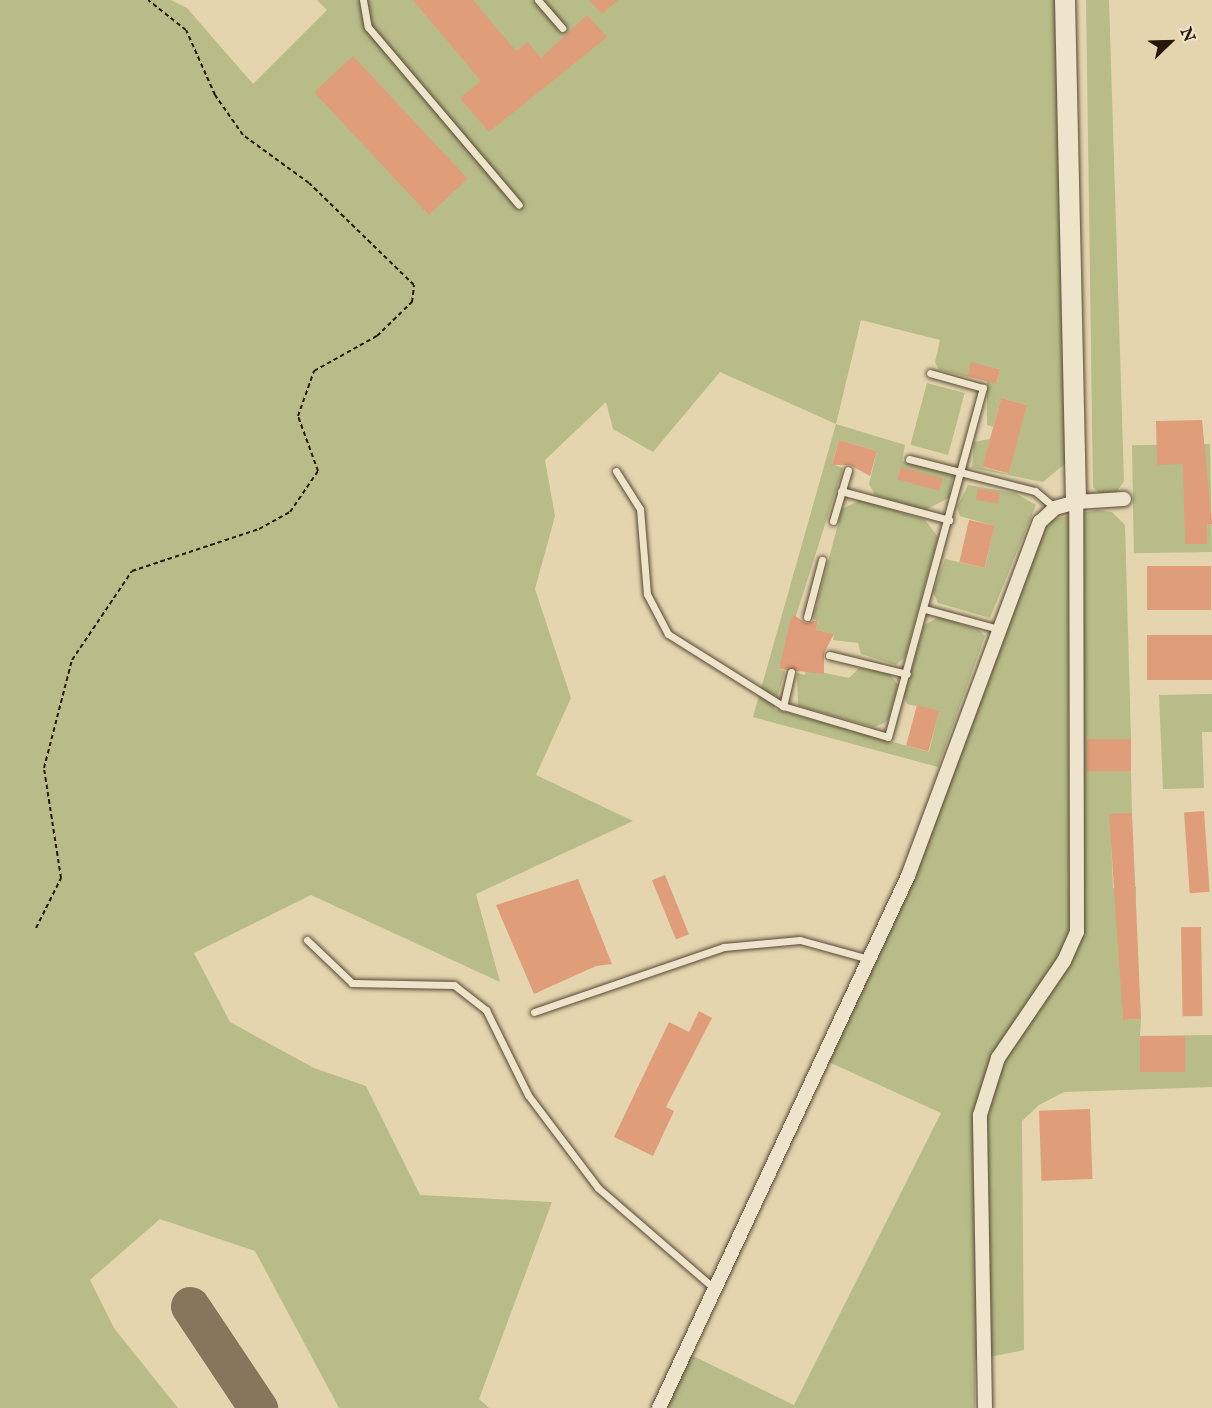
<!DOCTYPE html>
<style>
body{margin:0}
#map{position:relative;width:1212px;height:1408px;overflow:hidden;background:#e4d5af;font-family:"IM FELL English",serif}
div>[style]{position:absolute}
.green>*{inset:0;background:#b7bc88;transform-origin:0 0}
.taxiway>*{height:39px;margin:-19.5px;padding:0 19.5px;transform-origin:19.5px;border-radius:19.5px;background:#85765c}
.building>*{inset:0;background:#e09d79;transform-origin:0 0}
.path>*{height:2px;margin-top:-1px;transform-origin:0;background:repeating-linear-gradient(90deg,#261809 0 4.5px,transparent 0 7.5px)}
.roads{filter:drop-shadow(0 0 2px #564732) drop-shadow(0 0 2px #564732)}
.lane>*{height:7px;margin:-3.5px;padding:0 3.5px;transform-origin:3.5px;border-radius:3.5px;background:#ede4cb}
.street>*{height:14px;margin:-7px;padding:0 7px;transform-origin:7px;border-radius:7px;background:#ede4cb}
.secondary>*{height:20px;margin:-10px;padding:0 10px;transform-origin:10px;border-radius:10px;background:#ede4cb}
span{translate:-50% -50%;white-space:nowrap;text-align:center;line-height:1.15;-webkit-text-stroke:4.5px #ede4cb;paint-order:stroke}
.north{position:absolute;left:1140px;top:12px;width:60px;height:60px;-webkit-text-stroke:4px #ede4cb;paint-order:stroke;rotate:67deg;font-size:16px;font-weight:700;line-height:24px;text-align:center;color:#261809}
.north::after{content:'';display:block;margin:auto;width:21px;height:27px;background:#261809;clip-path:polygon(50% 0,100% 100%,50% 72%,0 100%)}
</style>
<div id="map">
<div class="green">
<i style="clip-path:polygon(0 0,171px 0,187px 8px,253px 84px,327px 10px,317px 0,1057px 0,1066px 463px,1043px 482px,972px 468px,974px 442px,990px 439px,983px 467px,1008px 474px,1027px 405px,1001px 398px,993px 427px,987px 425px,987px 381px,997px 383px,1000px 369px,972px 363px,968px 377px,939px 370px,935px 362px,940px 340px,861px 320px,836px 424px,905px 445px,902px 461px,953px 474px,949px 498px,925px 510px,875px 495px,869px 484px,877px 451px,839px 440px,832px 464px,843px 468px,779px 669px,785px 671px,774px 709px,929px 752px,939px 711px,907px 704px,904px 697px,924px 625px,939px 617px,979px 630px,985px 636px,938px 767px,753px 717px,836px 424px,720px 372px,653px 452px,613px 429px,606px 402px,545px 460px,555px 516px,535px 589px,571px 698px,536px 775px,633px 821px,476px 894px,500px 982px,311px 895px,194px 953px,230px 1022px,314px 1068px,366px 1086px,420px 1195px,552px 1202px,479px 1399px,489px 1408px,339px 1408px,255px 1251px,160px 1219px,90px 1280px,114px 1328px,178px 1408px,0 1408px)"></i>
<i style="clip-path:polygon(1086px 0,1109px 0,1124px 481px,1116px 493px,1100px 494px,1093px 487px)"></i>
<i style="left:927px;top:383px;width:39px;height:64px;rotate:15deg"></i>
<i style="left:1210px;top:444px;width:108px;height:78px;rotate:89deg"></i>
<i style="clip-path:polygon(968px 485px,1015px 493px,1036px 505px,990px 618px,938px 603px,933px 592px,945px 559px,985px 568px,994px 526px,960px 516px,957px 507px)"></i>
<i style="clip-path:polygon(861px 500px,925px 520px,938px 537px,905px 657px,896px 665px,861px 654px,858px 643px,833px 640px,834px 634px,816px 630px,818px 621px,813px 619px,842px 509px)"></i>
<i style="clip-path:polygon(1097px 510px,1112px 512px,1125px 525px,1131px 739px,1087px 740px,1088px 771px,1131px 770px,1132px 813px,1110px 815px,1113px 888px,1136px 887px,1136px 901px,1118px 902px,1123px 1020px,1141px 1019px,1140px 1036px,1212px 1035px,1212px 1087px,1064px 1092px,1039px 1105px,1022px 1121px,1024px 1350px,975px 1360px,975px 1408px,659px 1408px,685px 1352px,794px 1405px,941px 1113px,822px 1059px,908px 876px,1040px 522px)"></i>
<i style="clip-path:polygon(859px 668px,890px 674px,898px 685px,888px 720px,882px 724px,874px 727px,798px 706px,797px 673px,805px 675px,806px 669px,849px 678px)"></i>
<i style="clip-path:polygon(1212px 694px,1212px 732px,1202px 732px,1204px 788px,1163px 789px,1159px 695px)"></i>
</div>
<div class="taxiway">
<i style="left:190px;top:1306px;width:123px;rotate:56.3deg"></i>
</div>
<div class="building">
<i style="clip-path:polygon(413px 0,473px 0,516px 51px,528px 42px,541px 58px,587px 15px,607px 37px,489px 132px,460px 98px,481px 81px)"></i>
<i style="clip-path:polygon(589px 0,618px 0,602px 14px)"></i>
<i style="left:353px;top:56px;width:168px;height:53px;rotate:47deg"></i>
<i style="left:971px;top:362px;width:30px;height:15px;rotate:14deg"></i>
<i style="left:1001px;top:398px;width:27px;height:71px;rotate:15deg"></i>
<i style="clip-path:polygon(1202px 420px,1212px 524px,1207px 524px,1207px 544px,1185px 544px,1183px 464px,1157px 465px,1156px 421px)"></i>
<i style="clip-path:polygon(839px 440px,877px 451px,870px 476px,850px 465px,832px 465px)"></i>
<i style="left:901px;top:467px;width:43px;height:13px;rotate:15deg"></i>
<i style="left:978px;top:489px;width:22px;height:11px;rotate:10deg"></i>
<i style="left:969px;top:520px;width:26px;height:43px;rotate:13deg"></i>
<i style="left:1147px;top:566px;width:64px;height:44px"></i>
<i style="clip-path:polygon(792px 614px,806px 623px,818px 620px,816px 630px,834px 634px,824px 653px,824px 674px,779px 669px)"></i>
<i style="left:1212px;top:635px;width:45px;height:65px;rotate:90deg"></i>
<i style="left:917px;top:705px;width:23px;height:42px;rotate:15deg"></i>
<i style="left:1087px;top:739px;width:44px;height:32px"></i>
<i style="left:1204px;top:811px;width:81px;height:20px;rotate:86deg"></i>
<i style="clip-path:polygon(1132px 813px,1141px 1019px,1123px 1020px,1109px 814px)"></i>
<i style="left:665px;top:875px;width:64px;height:14px;rotate:68deg"></i>
<i style="clip-path:polygon(578px 879px,612px 964px,596px 966px,534px 994px,496px 905px)"></i>
<i style="left:1201px;top:927px;width:89px;height:20px;rotate:89deg"></i>
<i style="clip-path:polygon(699px 1011px,712px 1018px,666px 1107px,674px 1111px,653px 1156px,614px 1137px,669px 1022px,689px 1032px)"></i>
<i style="left:1140px;top:1036px;width:45px;height:36px"></i>
<i style="left:1090px;top:1109px;width:70px;height:51px;rotate:88deg"></i>
</div>
<div class="path">
<i style="left:36px;top:928px;width:56px;rotate:-63.4deg"></i>
<i style="left:61px;top:878px;width:111px;rotate:-98.8deg"></i>
<i style="left:44px;top:768px;width:112px;rotate:-75.5deg"></i>
<i style="left:72px;top:660px;width:107px;rotate:-56deg"></i>
<i style="left:132px;top:571px;width:134px;rotate:-18.3deg"></i>
<i style="left:259px;top:529px;width:35px;rotate:-29deg"></i>
<i style="left:290px;top:512px;width:50px;rotate:-55.7deg"></i>
<i style="left:318px;top:471px;width:59px;rotate:-110deg"></i>
<i style="left:298px;top:416px;width:48px;rotate:-70.4deg"></i>
<i style="left:314px;top:371px;width:72px;rotate:-29.1deg"></i>
<i style="left:377px;top:336px;width:49px;rotate:-44.2deg"></i>
<i style="left:412px;top:302px;width:17px;rotate:-83deg"></i>
<i style="left:414px;top:285px;width:146px;rotate:-135.8deg"></i>
<i style="left:309px;top:183px;width:82px;rotate:-144deg"></i>
<i style="left:243px;top:135px;width:49px;rotate:-125deg"></i>
<i style="left:215px;top:95px;width:71px;rotate:-114deg"></i>
<i style="left:186px;top:30px;width:48px;rotate:-141.7deg"></i>
</div>
<div class="roads">
<div class="lane">
<i style="left:363px;top:0;width:27px;rotate:80deg"></i>
<i style="left:368px;top:27px;width:233px;rotate:49.7deg"></i>
<i style="left:538px;top:0;width:37px;rotate:49deg"></i>
<i style="left:909px;top:459px;width:130px;rotate:14.3deg"></i>
<i style="left:1035px;top:491px;width:26px;rotate:40deg"></i>
<i style="left:616px;top:471px;width:45px;rotate:57.7deg"></i>
<i style="left:640px;top:509px;width:85px;rotate:85.3deg"></i>
<i style="left:647px;top:594px;width:45px;rotate:62.3deg"></i>
<i style="left:668px;top:634px;width:136px;rotate:32.1deg"></i>
<i style="left:841px;top:491px;width:112px;rotate:15deg"></i>
<i style="left:833px;top:521px;width:53px;rotate:-73.6deg"></i>
<i style="left:925px;top:609px;width:76px;rotate:15.3deg"></i>
<i style="left:807px;top:617px;width:59px;rotate:-75.3deg"></i>
<i style="left:829px;top:655px;width:80px;rotate:13.7deg"></i>
<i style="left:791px;top:672px;width:35px;rotate:103deg"></i>
<i style="left:783px;top:706px;width:109px;rotate:16.4deg"></i>
<i style="left:888px;top:737px;width:362px;rotate:-74.8deg"></i>
<i style="left:983px;top:388px;width:55px;rotate:-164.2deg"></i>
<i style="left:307px;top:940px;width:62px;rotate:43.7deg"></i>
<i style="left:352px;top:983px;width:102px;rotate:1.1deg"></i>
<i style="left:454px;top:985px;width:41px;rotate:38deg"></i>
<i style="left:486px;top:1010px;width:95px;rotate:63.7deg"></i>
<i style="left:528px;top:1095px;width:116px;rotate:53deg"></i>
<i style="left:598px;top:1188px;width:155px;rotate:40.8deg"></i>
<i style="left:534px;top:1012px;width:201px;rotate:-18.9deg"></i>
<i style="left:724px;top:947px;width:76px;rotate:-5.3deg"></i>
<i style="left:800px;top:940px;width:72px;rotate:15.4deg"></i>
</div>
<div class="street">
<i style="left:659px;top:1408px;width:587px;rotate:-64.92deg"></i>
<i style="left:908px;top:876px;width:378px;rotate:-69.6deg"></i>
<i style="left:1040px;top:522px;width:21px;rotate:-43deg"></i>
<i style="left:1055px;top:508px;width:22px;rotate:-16deg"></i>
<i style="left:1076px;top:502px;width:48px;rotate:-3.6deg"></i>
<i style="left:985px;top:1408px;width:293px;rotate:-91deg"></i>
<i style="left:980px;top:1115px;width:60px;rotate:-72.5deg"></i>
<i style="left:998px;top:1058px;width:117px;rotate:-55.8deg"></i>
<i style="left:1064px;top:961px;width:32px;rotate:-66deg"></i>
<i style="left:1077px;top:932px;width:430px;rotate:-90.1deg"></i>
</div>
<div class="secondary">
<i style="left:1065px;top:0;width:502px;rotate:88.74deg"></i>
</div>
</div>
<div class="north">N</div>
</div>
